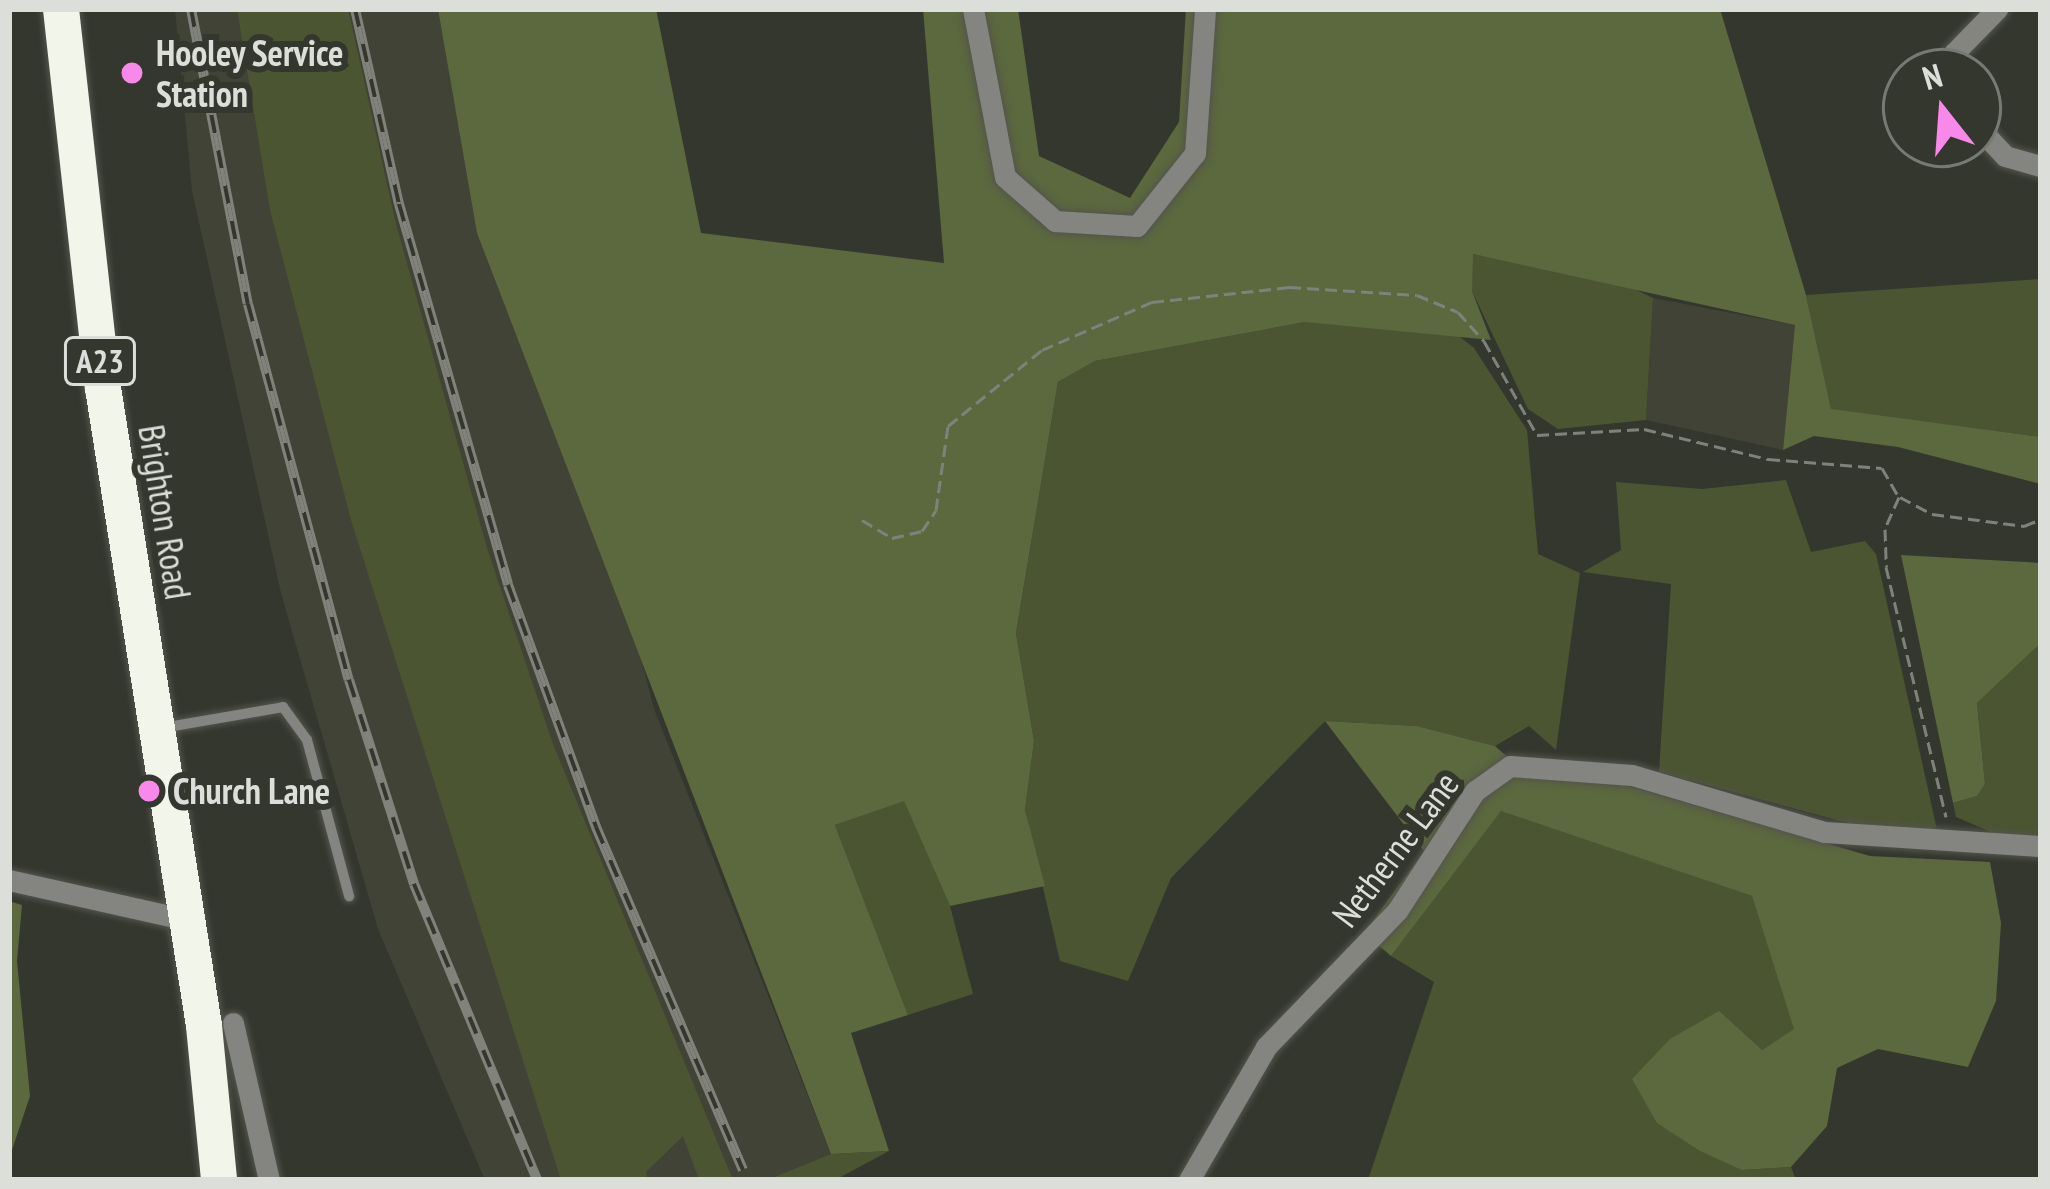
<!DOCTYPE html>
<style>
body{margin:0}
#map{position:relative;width:2050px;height:1189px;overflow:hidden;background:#34372e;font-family:"PT Sans Narrow",sans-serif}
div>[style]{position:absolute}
.built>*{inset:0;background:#404336}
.green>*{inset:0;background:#4b5532}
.forest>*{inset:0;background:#5c683e}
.path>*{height:3px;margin-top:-1.5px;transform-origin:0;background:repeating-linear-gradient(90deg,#7f827a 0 12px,transparent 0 18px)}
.roads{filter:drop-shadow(0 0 3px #52554d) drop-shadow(0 0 3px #52554d)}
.lane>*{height:10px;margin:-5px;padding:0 5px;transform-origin:5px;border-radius:5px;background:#848581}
.street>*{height:21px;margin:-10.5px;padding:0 10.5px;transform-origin:10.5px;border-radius:10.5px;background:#848581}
.highway>*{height:36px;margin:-18px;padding:0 18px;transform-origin:18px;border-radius:18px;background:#f2f5ea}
.rail>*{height:10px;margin-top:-5px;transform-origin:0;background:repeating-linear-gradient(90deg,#34372e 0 18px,#80827b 0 36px);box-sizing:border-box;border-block:3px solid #80827b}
.dots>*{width:33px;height:33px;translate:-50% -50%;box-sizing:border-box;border:6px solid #34372e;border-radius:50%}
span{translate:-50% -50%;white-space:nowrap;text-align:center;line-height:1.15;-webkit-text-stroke:12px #34372e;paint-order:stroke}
.shield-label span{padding:3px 9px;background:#34372e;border:3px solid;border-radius:9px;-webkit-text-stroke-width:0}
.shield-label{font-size:33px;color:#dcded9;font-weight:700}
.poi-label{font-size:36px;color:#dcded9;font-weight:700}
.left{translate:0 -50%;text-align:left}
.street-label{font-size:36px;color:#dcded9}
.frame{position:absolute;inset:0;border:12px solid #dcded9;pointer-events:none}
.north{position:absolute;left:1882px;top:48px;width:120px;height:120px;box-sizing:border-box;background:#34372e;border:3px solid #777a72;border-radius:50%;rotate:343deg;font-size:33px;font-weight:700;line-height:48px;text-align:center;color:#dcded9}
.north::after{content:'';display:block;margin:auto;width:42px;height:54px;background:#f888ea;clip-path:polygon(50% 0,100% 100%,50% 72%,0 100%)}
</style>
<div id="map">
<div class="built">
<i style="clip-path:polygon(175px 9px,476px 9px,654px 709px,831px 1154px,793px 1180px,485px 1180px,378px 929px,281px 593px,192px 191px)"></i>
<i style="clip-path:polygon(1653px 298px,1795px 325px,1783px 450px,1646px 420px)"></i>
</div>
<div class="green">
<i style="clip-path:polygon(237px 9px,348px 9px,396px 224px,487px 548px,553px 744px,733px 1180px,699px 1180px,683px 1136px,646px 1172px,648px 1180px,561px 1180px,351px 520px,270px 210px)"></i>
<i style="clip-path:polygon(1472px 254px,1613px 279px,1653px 298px,1646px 420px,1558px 429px,1528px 409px,1472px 291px)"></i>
<i style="clip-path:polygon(2041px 279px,2041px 437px,1831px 410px,1806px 295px)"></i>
<i style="clip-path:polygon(1305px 322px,1445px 325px,1474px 348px,1527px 430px,1538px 554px,1580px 573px,1556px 750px,1529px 726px,1495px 746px,1417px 726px,1325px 721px,1171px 878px,1128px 981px,1060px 961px,1025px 810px,1034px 741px,1016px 633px,1058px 382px,1095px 361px)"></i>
<i style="clip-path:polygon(1786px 480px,1811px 552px,1865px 541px,1876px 554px,1937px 830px,1878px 831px,1659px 772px,1671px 584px,1583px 572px,1621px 550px,1616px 482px,1702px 489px)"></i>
<i style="clip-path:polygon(2041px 643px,2041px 835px,1998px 835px,1956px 817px,1953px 803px,1977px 796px,1985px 784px,1977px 703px)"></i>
<i style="clip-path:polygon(904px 800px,950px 906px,973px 994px,908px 1015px,835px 825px)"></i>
<i style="clip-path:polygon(1501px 810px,1752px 896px,1795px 1029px,1762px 1050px,1742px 1170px,1791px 1167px,1796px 1180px,1368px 1180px,1434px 982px,1391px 956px)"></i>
<i style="clip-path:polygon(889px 1151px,835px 1180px,767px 1180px,831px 1154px)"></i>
</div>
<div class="forest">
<i style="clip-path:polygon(438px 9px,656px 9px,701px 233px,944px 263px,923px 9px,1018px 9px,1039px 156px,1130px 198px,1179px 122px,1186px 9px,1720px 9px,1806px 295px,1831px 409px,2041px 437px,2041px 484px,1898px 447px,1814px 436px,1783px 450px,1795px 325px,1473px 254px,1472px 291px,1491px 340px,1305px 322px,1095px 361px,1058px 382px,1016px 633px,1034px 741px,1025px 810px,1045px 886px,950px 906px,904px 801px,835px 825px,908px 1015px,851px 1033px,889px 1151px,831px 1154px,477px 233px)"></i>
<i style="clip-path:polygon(1901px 555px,2041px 563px,2041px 643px,1977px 703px,1985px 784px,1977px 796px,1953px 803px)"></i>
<i style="clip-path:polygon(1325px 721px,1417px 726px,1495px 746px,1520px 768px,1570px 769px,1870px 856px,1990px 862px,2001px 923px,1996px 1001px,1968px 1067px,1878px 1049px,1837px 1068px,1827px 1126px,1791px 1167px,1742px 1170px,1700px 1151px,1657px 1123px,1632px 1079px,1670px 1039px,1719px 1011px,1762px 1050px,1794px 1029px,1752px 896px,1501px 811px,1391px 956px,1364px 933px,1424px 851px)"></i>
<i style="clip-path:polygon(9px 901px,22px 905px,17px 961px,30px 1096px,9px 1159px)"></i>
</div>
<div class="path">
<i style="left:1900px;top:497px;width:36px;rotate:28deg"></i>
<i style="left:1932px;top:514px;width:93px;rotate:7.4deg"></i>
<i style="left:2024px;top:526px;width:18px;rotate:-22deg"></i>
<i style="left:862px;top:520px;width:35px;rotate:31deg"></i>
<i style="left:892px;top:538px;width:31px;rotate:-13deg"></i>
<i style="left:922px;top:531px;width:25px;rotate:-56deg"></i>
<i style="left:936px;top:510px;width:85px;rotate:-81.9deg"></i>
<i style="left:948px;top:426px;width:121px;rotate:-39deg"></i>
<i style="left:1042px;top:350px;width:120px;rotate:-23.6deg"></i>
<i style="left:1152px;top:302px;width:138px;rotate:-6.2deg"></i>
<i style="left:1289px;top:287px;width:128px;rotate:3.6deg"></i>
<i style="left:1417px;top:295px;width:44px;rotate:22.5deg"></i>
<i style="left:1458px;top:312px;width:39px;rotate:48deg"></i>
<i style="left:1484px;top:341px;width:108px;rotate:60.6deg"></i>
<i style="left:1537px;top:435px;width:107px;rotate:-3.2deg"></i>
<i style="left:1644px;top:429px;width:128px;rotate:13.6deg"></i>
<i style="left:1768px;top:459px;width:114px;rotate:4.5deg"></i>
<i style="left:1882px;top:468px;width:34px;rotate:60deg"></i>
<i style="left:1899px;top:497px;width:35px;rotate:114deg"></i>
<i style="left:1885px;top:529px;width:38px;rotate:88deg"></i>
<i style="left:1886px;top:567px;width:257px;rotate:76.5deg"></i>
</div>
<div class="roads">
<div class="lane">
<i style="left:162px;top:728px;width:123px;rotate:-9.8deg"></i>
<i style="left:283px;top:707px;width:41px;rotate:54deg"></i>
<i style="left:307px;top:740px;width:162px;rotate:74.9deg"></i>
</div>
<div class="street">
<i style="left:973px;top:9px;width:171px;rotate:79.2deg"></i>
<i style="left:1005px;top:177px;width:67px;rotate:41.3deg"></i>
<i style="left:1055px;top:221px;width:82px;rotate:3.5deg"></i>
<i style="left:1137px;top:226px;width:93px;rotate:-51.5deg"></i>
<i style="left:1195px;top:153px;width:144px;rotate:-86deg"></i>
<i style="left:1946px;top:72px;width:21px;rotate:-67deg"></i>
<i style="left:1954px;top:53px;width:62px;rotate:-45.7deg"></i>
<i style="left:1978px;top:127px;width:40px;rotate:47deg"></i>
<i style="left:2005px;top:156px;width:37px;rotate:16deg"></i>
<i style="left:9px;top:880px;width:183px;rotate:12.6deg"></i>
<i style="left:233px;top:1023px;width:161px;rotate:77.1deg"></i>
<i style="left:1189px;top:1180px;width:154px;rotate:-59.9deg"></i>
<i style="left:1266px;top:1047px;width:189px;rotate:-46.1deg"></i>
<i style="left:1397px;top:911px;width:143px;rotate:-57deg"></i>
<i style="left:1475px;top:791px;width:43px;rotate:-35.5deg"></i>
<i style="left:1510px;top:766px;width:122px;rotate:4.2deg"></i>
<i style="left:1632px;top:775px;width:200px;rotate:16.5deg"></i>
<i style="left:1824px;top:832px;width:217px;rotate:3.7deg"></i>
</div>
<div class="highway">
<i style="left:61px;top:9px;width:381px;rotate:83.7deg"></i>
<i style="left:103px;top:388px;width:646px;rotate:81deg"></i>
<i style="left:204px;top:1026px;width:155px;rotate:84.4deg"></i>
</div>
</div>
<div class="rail">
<i style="left:191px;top:9px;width:300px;rotate:79.1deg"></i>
<i style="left:248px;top:304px;width:389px;rotate:75deg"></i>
<i style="left:349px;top:680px;width:214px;rotate:72.3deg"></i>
<i style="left:414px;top:884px;width:321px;rotate:67.4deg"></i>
<i style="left:355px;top:9px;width:200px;rotate:77.3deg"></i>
<i style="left:399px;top:204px;width:396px;rotate:74deg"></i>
<i style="left:508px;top:585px;width:258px;rotate:70deg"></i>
<i style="left:596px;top:827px;width:373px;rotate:66.8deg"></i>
</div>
<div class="dots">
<i style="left:132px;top:73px;background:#f888ea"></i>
<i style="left:149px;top:791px;background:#f888ea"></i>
</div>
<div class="shield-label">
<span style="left:100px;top:361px">A23</span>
</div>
<div class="poi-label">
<span class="left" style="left:156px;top:73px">Hooley Service<br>Station</span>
<span class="left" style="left:173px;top:791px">Church Lane</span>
</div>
<div class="street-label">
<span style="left:165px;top:512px;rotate:81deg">Brighton Road</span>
<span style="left:1395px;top:849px;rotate:-53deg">Netherne Lane</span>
</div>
<div class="frame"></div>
<div class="north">N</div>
</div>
